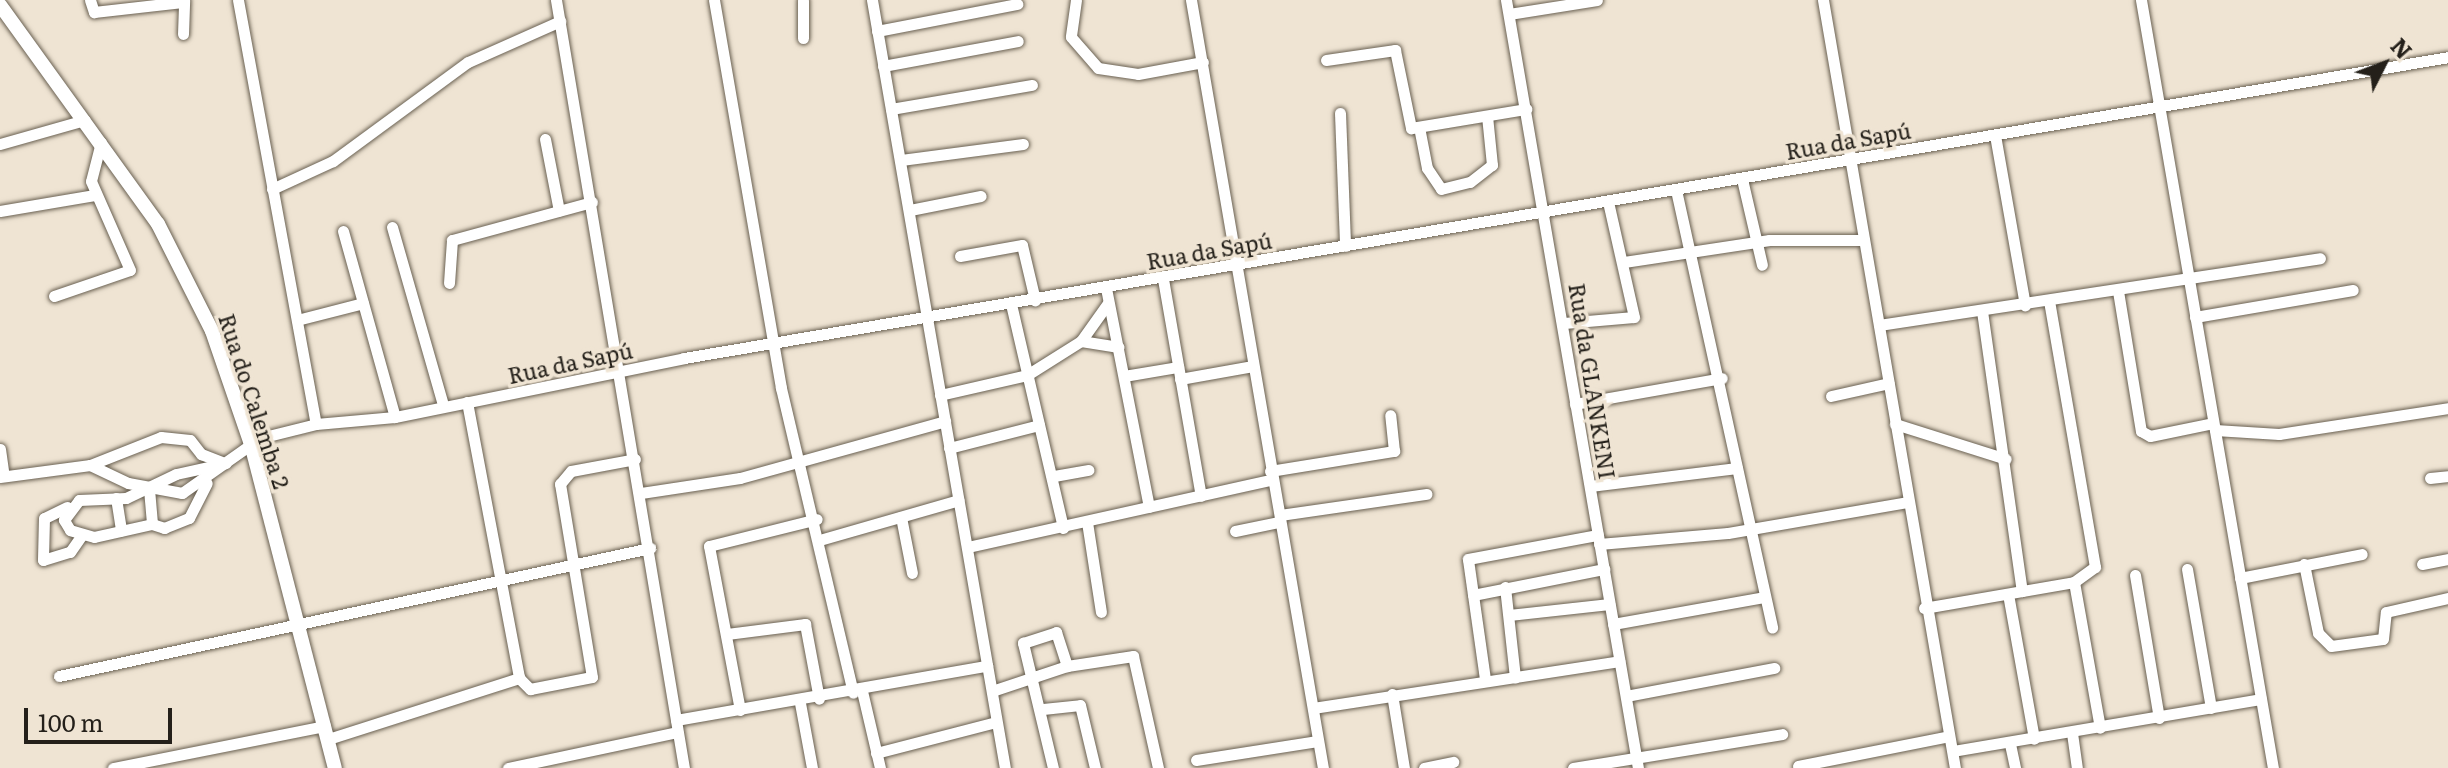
<!DOCTYPE html>
<meta charset="utf-8">
<style>
body{margin:0}
#map{position:relative;width:2448px;height:768px;overflow:hidden;background:#efe4d3;font-family:Literata,serif}
div>[style]{position:absolute}
.roads{filter:drop-shadow(0 0 2px #696051) drop-shadow(0 0 2px #696051)}
.minor>*{height:11px;margin:-5.5px;padding:0 5.5px;transform-origin:5.5px;border-radius:5.5px;background:#fff}
.major>*{height:14px;margin:-7px;padding:0 7px;transform-origin:7px;border-radius:7px;background:#fff}
span{translate:-50% -50%;white-space:nowrap;text-align:center;line-height:1.15;-webkit-text-stroke:7px #efe4d3;paint-order:stroke}
.street-label{font-size:22px;color:#24201a}
.north{position:absolute;left:2344px;top:24px;width:80px;height:80px;-webkit-text-stroke:6px #efe4d3;paint-order:stroke;rotate:48deg;font-size:22px;font-weight:700;line-height:32px;text-align:center;color:#24201a}
.north::after{content:'';display:block;margin:auto;width:28px;height:36px;background:#24201a;clip-path:polygon(50% 0,100% 100%,50% 72%,0 100%)}
.scale{position:absolute;left:24px;top:708px;width:148px;height:36px;box-sizing:border-box;border:4px solid #24201a;border-top:0;padding-left:10px;font-size:24px;line-height:28px;white-space:nowrap;color:#24201a;-webkit-text-stroke:6px #efe4d3;paint-order:stroke}
</style>
<div id="map">
<div class="roads">
<div class="minor">
<i style="left:90px;top:0;width:13px;rotate:72deg"></i>
<i style="left:94px;top:12px;width:89px;rotate:-6.5deg"></i>
<i style="left:238px;top:0;width:431px;rotate:79.6deg"></i>
<i style="left:556px;top:0;width:779px;rotate:80.54deg"></i>
<i style="left:714px;top:0;width:394px;rotate:80.2deg"></i>
<i style="left:781px;top:388px;width:313px;rotate:76.7deg"></i>
<i style="left:872px;top:0;width:779px;rotate:80.18deg"></i>
<i style="left:1076px;top:0;width:37px;rotate:98deg"></i>
<i style="left:1071px;top:37px;width:41px;rotate:48.9deg"></i>
<i style="left:1098px;top:68px;width:40px;rotate:8.5deg"></i>
<i style="left:1138px;top:74px;width:66px;rotate:-10.5deg"></i>
<i style="left:1191px;top:0;width:779px;rotate:80.25deg"></i>
<i style="left:1506px;top:0;width:779px;rotate:80.25deg"></i>
<i style="left:1823px;top:0;width:779px;rotate:80.25deg"></i>
<i style="left:2141px;top:0;width:779px;rotate:80.25deg"></i>
<i style="left:1509px;top:14px;width:89px;rotate:-9deg"></i>
<i style="left:877px;top:31px;width:143px;rotate:-10.9deg"></i>
<i style="left:183px;top:34px;width:34px;rotate:-88deg"></i>
<i style="left:803px;top:38px;width:38px;rotate:-90deg"></i>
<i style="left:1326px;top:60px;width:70px;rotate:-8.2deg"></i>
<i style="left:1395px;top:50px;width:80px;rotate:78.4deg"></i>
<i style="left:1411px;top:128px;width:117px;rotate:-9.4deg"></i>
<i style="left:883px;top:66px;width:137px;rotate:-10.5deg"></i>
<i style="left:891px;top:109px;width:143px;rotate:-9.7deg"></i>
<i style="left:1340px;top:113px;width:133px;rotate:87.8deg"></i>
<i style="left:1419px;top:127px;width:42px;rotate:79deg"></i>
<i style="left:1427px;top:168px;width:25px;rotate:56deg"></i>
<i style="left:1441px;top:189px;width:30px;rotate:-14deg"></i>
<i style="left:1470px;top:182px;width:28px;rotate:-38deg"></i>
<i style="left:1492px;top:165px;width:49px;rotate:-95.8deg"></i>
<i style="left:1995px;top:135px;width:173px;rotate:80deg"></i>
<i style="left:545px;top:139px;width:73px;rotate:79deg"></i>
<i style="left:0;top:144px;width:88px;rotate:-15.8deg"></i>
<i style="left:901px;top:160px;width:123px;rotate:-7.5deg"></i>
<i style="left:1742px;top:179px;width:88px;rotate:76.9deg"></i>
<i style="left:272px;top:189px;width:67px;rotate:-24.7deg"></i>
<i style="left:333px;top:161px;width:167px;rotate:-36.3deg"></i>
<i style="left:468px;top:62px;width:101px;rotate:-24deg"></i>
<i style="left:1676px;top:190px;width:448px;rotate:77.6deg"></i>
<i style="left:910px;top:210px;width:72px;rotate:-11.2deg"></i>
<i style="left:0;top:211px;width:96px;rotate:-9.6deg"></i>
<i style="left:392px;top:227px;width:185px;rotate:74deg"></i>
<i style="left:343px;top:231px;width:193px;rotate:74.4deg"></i>
<i style="left:960px;top:256px;width:63px;rotate:-10.1deg"></i>
<i style="left:1022px;top:245px;width:57px;rotate:76.7deg"></i>
<i style="left:1624px;top:262px;width:147px;rotate:-8.6deg"></i>
<i style="left:1769px;top:240px;width:95px"></i>
<i style="left:1163px;top:279px;width:220px;rotate:80.1deg"></i>
<i style="left:449px;top:283px;width:43px;rotate:-86deg"></i>
<i style="left:452px;top:240px;width:145px;rotate:-15.2deg"></i>
<i style="left:1106px;top:288px;width:223px;rotate:78.9deg"></i>
<i style="left:2118px;top:291px;width:142px;rotate:80.7deg"></i>
<i style="left:2141px;top:431px;width:10px;rotate:29deg"></i>
<i style="left:2150px;top:436px;width:64px;rotate:-11.7deg"></i>
<i style="left:54px;top:296px;width:80px;rotate:-18.9deg"></i>
<i style="left:130px;top:270px;width:97px;rotate:-113.7deg"></i>
<i style="left:91px;top:181px;width:40px;rotate:-75.6deg"></i>
<i style="left:1011px;top:304px;width:230px;rotate:76.9deg"></i>
<i style="left:1982px;top:311px;width:283px;rotate:81.9deg"></i>
<i style="left:2195px;top:317px;width:160px;rotate:-9.7deg"></i>
<i style="left:297px;top:320px;width:68px;rotate:-14.4deg"></i>
<i style="left:1564px;top:323px;width:70px;rotate:-4.9deg"></i>
<i style="left:1634px;top:317px;width:118px;rotate:-102.7deg"></i>
<i style="left:1879px;top:325px;width:446px;rotate:-8.6deg"></i>
<i style="left:1081px;top:341px;width:38px;rotate:9deg"></i>
<i style="left:1124px;top:376px;width:55px;rotate:-9.5deg"></i>
<i style="left:1180px;top:379px;width:74px;rotate:-10.1deg"></i>
<i style="left:940px;top:395px;width:89px;rotate:-12.9deg"></i>
<i style="left:1027px;top:375px;width:64px;rotate:-32.2deg"></i>
<i style="left:1081px;top:341px;width:47px;rotate:-54.6deg"></i>
<i style="left:1831px;top:396px;width:59px;rotate:-12.6deg"></i>
<i style="left:467px;top:402px;width:281px;rotate:79.3deg"></i>
<i style="left:519px;top:678px;width:16px;rotate:45deg"></i>
<i style="left:530px;top:689px;width:63px;rotate:-11deg"></i>
<i style="left:592px;top:677px;width:196px;rotate:-99.4deg"></i>
<i style="left:560px;top:484px;width:17px;rotate:-50deg"></i>
<i style="left:571px;top:471px;width:65px;rotate:-10.6deg"></i>
<i style="left:1575px;top:404px;width:149px;rotate:-10deg"></i>
<i style="left:1895px;top:424px;width:116px;rotate:17.5deg"></i>
<i style="left:2215px;top:430px;width:64px;rotate:3.6deg"></i>
<i style="left:2279px;top:434px;width:171px;rotate:-8.7deg"></i>
<i style="left:949px;top:448px;width:93px;rotate:-14.3deg"></i>
<i style="left:0;top:449px;width:27px;rotate:82deg"></i>
<i style="left:90px;top:465px;width:42px;rotate:25.3deg"></i>
<i style="left:128px;top:483px;width:55px;rotate:10.5deg"></i>
<i style="left:182px;top:493px;width:95px;rotate:-35.2deg"></i>
<i style="left:260px;top:438px;width:58px;rotate:-14deg"></i>
<i style="left:316px;top:424px;width:79px;rotate:-5.1deg"></i>
<i style="left:395px;top:417px;width:295px;rotate:-11.5deg"></i>
<i style="left:684px;top:358px;width:1789px;rotate:-9.68deg"></i>
<i style="left:1270px;top:471px;width:126px;rotate:-9.2deg"></i>
<i style="left:1394px;top:451px;width:36px;rotate:-96deg"></i>
<i style="left:1054px;top:476px;width:35px;rotate:-10deg"></i>
<i style="left:0;top:477px;width:91px;rotate:-7.6deg"></i>
<i style="left:90px;top:465px;width:76px;rotate:-21.5deg"></i>
<i style="left:161px;top:437px;width:29px;rotate:6deg"></i>
<i style="left:190px;top:440px;width:18px;rotate:52deg"></i>
<i style="left:201px;top:454px;width:22px;rotate:21deg"></i>
<i style="left:2430px;top:478px;width:18px;rotate:-6deg"></i>
<i style="left:1590px;top:486px;width:148px;rotate:-7deg"></i>
<i style="left:149px;top:489px;width:35px;rotate:85deg"></i>
<i style="left:152px;top:524px;width:59px;rotate:167.4deg"></i>
<i style="left:94px;top:537px;width:25px;rotate:-164deg"></i>
<i style="left:70px;top:530px;width:12px;rotate:-121deg"></i>
<i style="left:64px;top:520px;width:25px;rotate:-53deg"></i>
<i style="left:79px;top:500px;width:47px;rotate:-2.4deg"></i>
<i style="left:126px;top:498px;width:55px;rotate:-25.6deg"></i>
<i style="left:176px;top:474px;width:51px;rotate:-12.4deg"></i>
<i style="left:641px;top:493px;width:100px;rotate:-8.6deg"></i>
<i style="left:740px;top:478px;width:213px;rotate:-15.5deg"></i>
<i style="left:116px;top:498px;width:33px;rotate:81deg"></i>
<i style="left:67px;top:507px;width:25px;rotate:154deg"></i>
<i style="left:44px;top:518px;width:42px;rotate:91.4deg"></i>
<i style="left:43px;top:560px;width:28px;rotate:-17deg"></i>
<i style="left:70px;top:552px;width:19px;rotate:-55deg"></i>
<i style="left:1280px;top:515px;width:148px;rotate:-8.2deg"></i>
<i style="left:901px;top:517px;width:57px;rotate:78.9deg"></i>
<i style="left:1087px;top:522px;width:91px;rotate:81.2deg"></i>
<i style="left:152px;top:524px;width:13px;rotate:18deg"></i>
<i style="left:164px;top:528px;width:27px;rotate:-22deg"></i>
<i style="left:189px;top:518px;width:39px;rotate:-63deg"></i>
<i style="left:1235px;top:531px;width:45px;rotate:-11.6deg"></i>
<i style="left:823px;top:539px;width:141px;rotate:-16deg"></i>
<i style="left:1599px;top:544px;width:129px;rotate:-4.9deg"></i>
<i style="left:1728px;top:533px;width:183px;rotate:-9.8deg"></i>
<i style="left:968px;top:547px;width:310px;rotate:-12.5deg"></i>
<i style="left:2304px;top:564px;width:70px;rotate:78.5deg"></i>
<i style="left:2318px;top:633px;width:18px;rotate:45deg"></i>
<i style="left:2331px;top:646px;width:52px;rotate:-7.7deg"></i>
<i style="left:2383px;top:639px;width:27px;rotate:-84deg"></i>
<i style="left:2386px;top:612px;width:64px;rotate:-12.7deg"></i>
<i style="left:2422px;top:564px;width:26px;rotate:-11deg"></i>
<i style="left:2187px;top:569px;width:141px;rotate:80.2deg"></i>
<i style="left:2135px;top:575px;width:145px;rotate:80.5deg"></i>
<i style="left:2240px;top:578px;width:124px;rotate:-11.1deg"></i>
<i style="left:2074px;top:582px;width:148px;rotate:79.9deg"></i>
<i style="left:1505px;top:587px;width:91px;rotate:83.7deg"></i>
<i style="left:2008px;top:594px;width:147px;rotate:79.8deg"></i>
<i style="left:1473px;top:595px;width:134px;rotate:-11.2deg"></i>
<i style="left:1924px;top:608px;width:152px;rotate:-9.8deg"></i>
<i style="left:2074px;top:582px;width:26px;rotate:-36deg"></i>
<i style="left:2095px;top:567px;width:269px;rotate:-99.8deg"></i>
<i style="left:1509px;top:615px;width:101px;rotate:-6.3deg"></i>
<i style="left:1613px;top:624px;width:153px;rotate:-10.1deg"></i>
<i style="left:727px;top:634px;width:79px;rotate:-7.3deg"></i>
<i style="left:805px;top:624px;width:76px;rotate:79.4deg"></i>
<i style="left:59px;top:676px;width:605px;rotate:-12.22deg"></i>
<i style="left:1485px;top:679px;width:121px;rotate:-98.1deg"></i>
<i style="left:1468px;top:559px;width:132px;rotate:-10.5deg"></i>
<i style="left:862px;top:691px;width:79px;rotate:76.8deg"></i>
<i style="left:992px;top:691px;width:79px;rotate:-18.4deg"></i>
<i style="left:1067px;top:666px;width:67px;rotate:-8.6deg"></i>
<i style="left:1133px;top:656px;width:115px;rotate:77.4deg"></i>
<i style="left:1392px;top:694px;width:75px;rotate:80.8deg"></i>
<i style="left:1626px;top:696px;width:151px;rotate:-10.7deg"></i>
<i style="left:800px;top:703px;width:66px;rotate:79.5deg"></i>
<i style="left:1313px;top:708px;width:310px;rotate:-8.7deg"></i>
<i style="left:1043px;top:709px;width:37px;rotate:-6deg"></i>
<i style="left:1080px;top:705px;width:65px;rotate:76.6deg"></i>
<i style="left:740px;top:710px;width:167px;rotate:-100.7deg"></i>
<i style="left:709px;top:546px;width:111px;rotate:-14deg"></i>
<i style="left:676px;top:720px;width:316px;rotate:-9.9deg"></i>
<i style="left:2072px;top:733px;width:35px;rotate:82deg"></i>
<i style="left:328px;top:739px;width:201px;rotate:-17.7deg"></i>
<i style="left:2010px;top:744px;width:25px;rotate:78deg"></i>
<i style="left:1953px;top:751px;width:312px;rotate:-9.6deg"></i>
<i style="left:876px;top:753px;width:124px;rotate:-14.5deg"></i>
<i style="left:1196px;top:760px;width:123px;rotate:-8.9deg"></i>
<i style="left:1798px;top:766px;width:154px;rotate:-11.2deg"></i>
<i style="left:113px;top:768px;width:216px;rotate:-11.2deg"></i>
<i style="left:508px;top:768px;width:173px;rotate:-12deg"></i>
<i style="left:1053px;top:768px;width:129px;rotate:-103.5deg"></i>
<i style="left:1023px;top:643px;width:35px;rotate:-18deg"></i>
<i style="left:1056px;top:632px;width:36px;rotate:72deg"></i>
<i style="left:1424px;top:768px;width:30px;rotate:-12deg"></i>
<i style="left:1573px;top:768px;width:212px;rotate:-9.2deg"></i>
</div>
<div class="major">
<i style="left:0;top:5px;width:270px;rotate:54.2deg"></i>
<i style="left:158px;top:224px;width:120px;rotate:63.2deg"></i>
<i style="left:212px;top:331px;width:120px;rotate:71deg"></i>
<i style="left:251px;top:444px;width:335px;rotate:75.5deg"></i>
</div>
</div>
<div class="street-label">
<span style="left:1848px;top:140px;rotate:-10deg">Rua da Sapú</span>
<span style="left:1209px;top:250px;rotate:-10deg">Rua da Sapú</span>
<span style="left:570px;top:362px;rotate:-12deg">Rua da Sapú</span>
<span style="left:1593px;top:381px;rotate:81deg">Rua da GLANKENI</span>
<span style="left:255px;top:401px;rotate:72deg">Rua do Calemba 2</span>
</div>
<div class="north">N</div>
<div class="scale">100 m</div>
</div>
